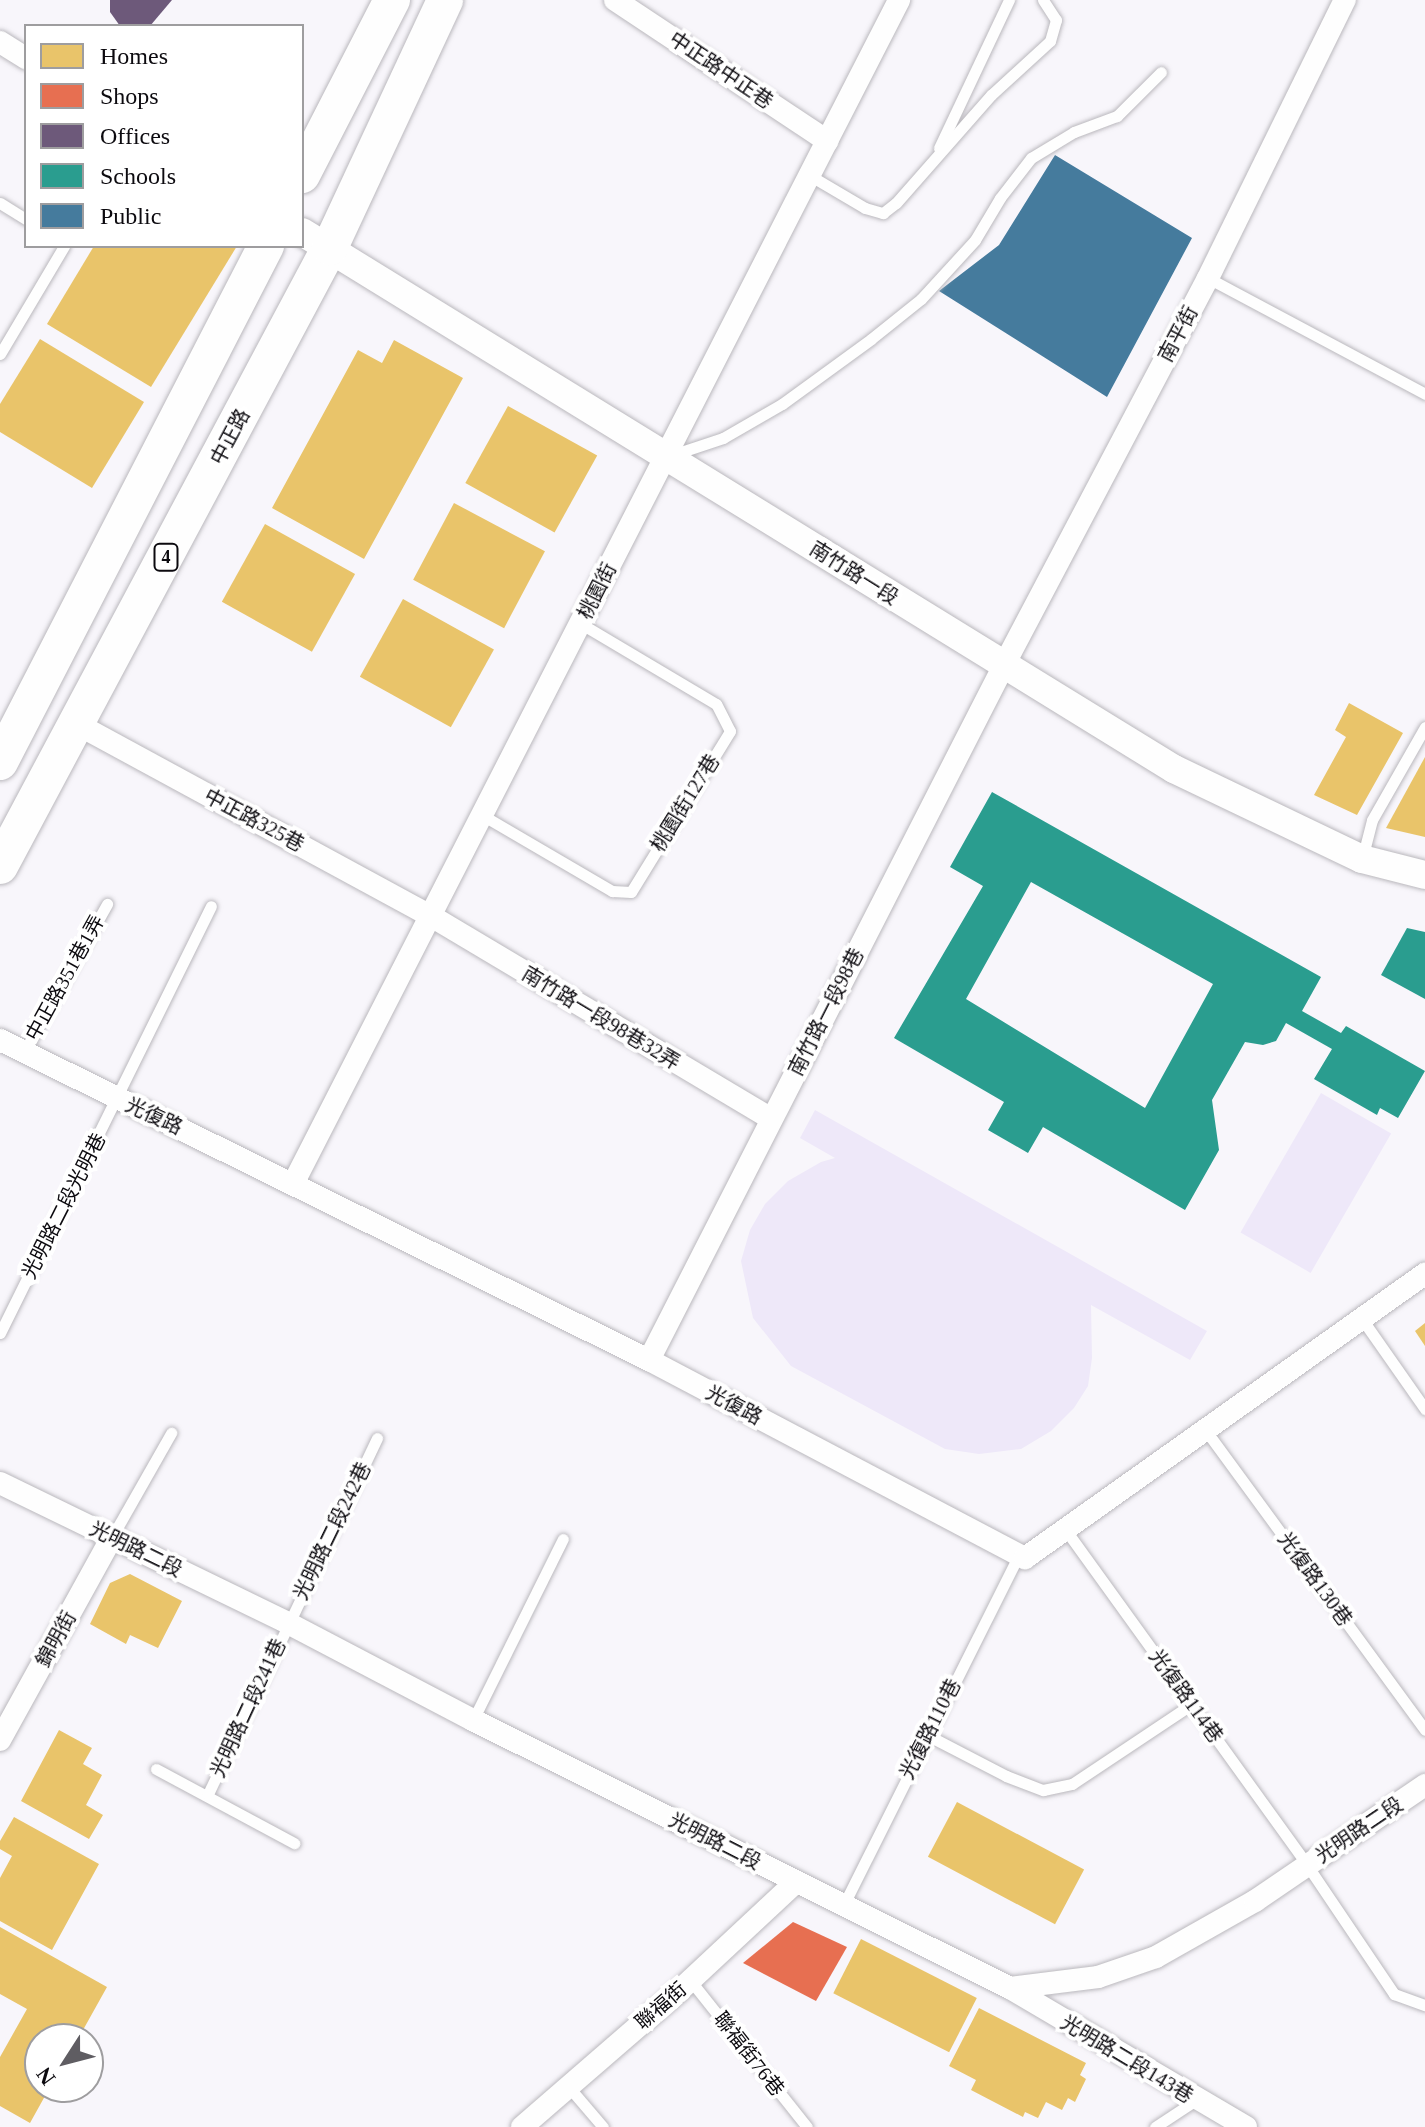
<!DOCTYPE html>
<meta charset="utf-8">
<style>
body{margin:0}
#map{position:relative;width:1425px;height:2127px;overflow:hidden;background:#f8f6fb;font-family:"Times New Roman","Noto Sans TC",serif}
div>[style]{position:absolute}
.green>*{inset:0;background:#eee8f9;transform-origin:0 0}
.homes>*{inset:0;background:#e9c46a;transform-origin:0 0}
.shops>*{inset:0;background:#e76f51}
.offices>*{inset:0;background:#6d597a}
.schools>*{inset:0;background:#2a9d8f}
.public>*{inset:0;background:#457b9d}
.roads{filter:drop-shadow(0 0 2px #bab8bd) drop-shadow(0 0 2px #bab8bd)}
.service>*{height:11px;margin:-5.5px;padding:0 5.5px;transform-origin:5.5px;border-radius:5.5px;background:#fefefe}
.minor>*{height:22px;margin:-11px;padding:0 11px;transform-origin:11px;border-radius:11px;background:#fefefe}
.tertiary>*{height:28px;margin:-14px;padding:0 14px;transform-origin:14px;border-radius:14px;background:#fefefe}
.primary>*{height:36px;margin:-18px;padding:0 18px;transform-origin:18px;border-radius:18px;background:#fefefe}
span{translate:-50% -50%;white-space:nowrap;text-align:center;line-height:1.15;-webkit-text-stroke:8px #fff;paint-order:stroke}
.shield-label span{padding:2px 6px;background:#fff;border:2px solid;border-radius:6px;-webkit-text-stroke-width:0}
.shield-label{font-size:18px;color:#0c0a0f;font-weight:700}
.street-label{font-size:20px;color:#0c0a0f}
.legend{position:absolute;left:24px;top:24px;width:280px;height:224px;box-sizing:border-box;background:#fff;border:2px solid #9e9d9f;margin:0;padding:10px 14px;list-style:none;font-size:24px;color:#0c0a0f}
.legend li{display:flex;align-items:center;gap:16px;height:40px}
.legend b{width:40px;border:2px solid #9e9d9f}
.north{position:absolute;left:24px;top:2023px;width:80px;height:80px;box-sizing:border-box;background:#fff;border:2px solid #9e9d9f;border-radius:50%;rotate:234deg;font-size:22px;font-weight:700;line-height:32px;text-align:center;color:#0c0a0f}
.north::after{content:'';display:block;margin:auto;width:28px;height:36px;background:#5f5d62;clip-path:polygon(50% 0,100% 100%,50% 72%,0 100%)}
</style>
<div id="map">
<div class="green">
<i style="left:1321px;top:1093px;width:81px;height:161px;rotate:30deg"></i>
<i style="clip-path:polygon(815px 1110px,1207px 1331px,1190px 1360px,1091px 1305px,1092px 1358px,1088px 1386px,1074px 1408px,1051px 1431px,1021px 1449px,979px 1454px,945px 1449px,791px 1366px,753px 1318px,741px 1261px,750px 1230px,765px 1204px,788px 1181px,821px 1162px,835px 1158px,800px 1138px)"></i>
</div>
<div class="homes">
<i style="clip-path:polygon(94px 246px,237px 246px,151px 387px,47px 324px)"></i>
<i style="clip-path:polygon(40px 339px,144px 402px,92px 488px,0 432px,0 404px)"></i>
<i style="clip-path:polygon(394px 340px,463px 378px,364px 559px,272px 508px,358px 350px,382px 363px)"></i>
<i style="left:508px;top:406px;width:102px;height:88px;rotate:29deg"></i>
<i style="left:454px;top:503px;width:103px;height:87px;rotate:28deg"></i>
<i style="left:265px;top:524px;width:103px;height:89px;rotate:29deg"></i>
<i style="left:403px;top:599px;width:104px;height:89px;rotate:29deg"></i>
<i style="clip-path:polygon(1349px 703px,1403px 733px,1357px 815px,1314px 795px,1346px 737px,1335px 730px)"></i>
<i style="clip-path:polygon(1425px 757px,1425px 837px,1386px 828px)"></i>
<i style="clip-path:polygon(1425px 1323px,1425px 1346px,1415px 1331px)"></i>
<i style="clip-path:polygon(130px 1574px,182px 1601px,158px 1648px,130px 1635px,126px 1644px,90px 1624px,110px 1583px)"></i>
<i style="clip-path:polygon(59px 1730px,92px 1748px,83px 1764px,102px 1775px,86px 1805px,103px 1815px,89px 1839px,21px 1801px)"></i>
<i style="left:957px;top:1802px;width:144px;height:62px;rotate:28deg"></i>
<i style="clip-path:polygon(14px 1817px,99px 1864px,52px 1950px,0 1921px,0 1878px,12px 1856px,0 1849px,0 1841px)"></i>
<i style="clip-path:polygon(0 1927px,107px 1987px,78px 2039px,40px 2039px,40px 2087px,50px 2087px,30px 2123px,0 2106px,0 2057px,27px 2009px,0 1994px)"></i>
<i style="left:861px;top:1939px;width:130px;height:61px;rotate:27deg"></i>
<i style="clip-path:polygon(979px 2008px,1086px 2063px,1080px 2075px,1086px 2079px,1075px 2102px,1068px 2098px,1062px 2110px,1046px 2102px,1038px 2118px,1025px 2112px,1023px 2117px,971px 2090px,976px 2080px,949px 2066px)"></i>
</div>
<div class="shops">
<i style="clip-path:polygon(793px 1922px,847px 1947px,816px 2001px,743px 1963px)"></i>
</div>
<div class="offices">
<i style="clip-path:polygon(110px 0,172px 0,150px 26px,120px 26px,110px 12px)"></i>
</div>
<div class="schools">
<i style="clip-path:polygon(evenodd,992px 792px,1321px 977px,1302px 1011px,1341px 1033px,1346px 1026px,1425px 1071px,1398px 1118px,1380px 1108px,1377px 1115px,1314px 1079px,1332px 1049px,1286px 1023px,1276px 1041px,1263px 1045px,1245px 1042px,1212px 1100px,1219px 1150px,1185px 1210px,1043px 1127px,1028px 1153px,988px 1130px,1004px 1102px,894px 1038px,983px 886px,950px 867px,992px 792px,1031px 882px,1213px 984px,1145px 1108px,966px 999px,1031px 882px)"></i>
<i style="clip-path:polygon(1407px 928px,1425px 932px,1425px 999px,1381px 975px)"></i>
</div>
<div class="public">
<i style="clip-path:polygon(1055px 155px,1192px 238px,1107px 397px,939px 291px,999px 245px)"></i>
</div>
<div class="roads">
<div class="service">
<i style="left:939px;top:148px;width:164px;rotate:-64.7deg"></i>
<i style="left:809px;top:175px;width:65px;rotate:30.5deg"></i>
<i style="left:865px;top:208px;width:19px;rotate:16deg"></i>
<i style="left:883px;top:213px;width:16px;rotate:-38deg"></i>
<i style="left:896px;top:203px;width:144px;rotate:-48.7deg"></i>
<i style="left:991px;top:95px;width:80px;rotate:-42.5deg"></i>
<i style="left:1050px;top:41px;width:22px;rotate:-74deg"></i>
<i style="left:1056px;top:20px;width:24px;rotate:-123deg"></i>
<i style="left:0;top:203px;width:31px;rotate:32deg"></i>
<i style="left:1208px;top:278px;width:246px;rotate:28.1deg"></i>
<i style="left:0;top:354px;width:126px;rotate:-59.3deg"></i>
<i style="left:669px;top:456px;width:57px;rotate:-18.4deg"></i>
<i style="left:723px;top:438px;width:68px;rotate:-30deg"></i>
<i style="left:782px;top:404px;width:110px;rotate:-36.1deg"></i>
<i style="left:871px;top:339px;width:64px;rotate:-38.7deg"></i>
<i style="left:921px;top:299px;width:80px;rotate:-47.5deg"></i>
<i style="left:975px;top:240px;width:49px;rotate:-59.2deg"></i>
<i style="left:1000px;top:198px;width:51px;rotate:-52.2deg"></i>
<i style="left:1031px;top:158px;width:50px;rotate:-31.2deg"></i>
<i style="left:1074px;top:132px;width:46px;rotate:-20.4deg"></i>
<i style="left:1117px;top:116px;width:62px;rotate:-45deg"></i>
<i style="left:482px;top:815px;width:151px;rotate:30.3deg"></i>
<i style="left:612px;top:891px;width:19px;rotate:3deg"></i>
<i style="left:631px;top:892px;width:189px;rotate:-58.4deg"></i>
<i style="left:730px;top:731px;width:30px;rotate:-117deg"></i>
<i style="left:716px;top:704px;width:157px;rotate:-149.3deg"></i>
<i style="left:1362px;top:859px;width:40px;rotate:-75.6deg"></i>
<i style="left:1372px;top:820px;width:107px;rotate:-60.3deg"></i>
<i style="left:24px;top:1052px;width:170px;rotate:-60.7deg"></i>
<i style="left:1362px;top:1319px;width:110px;rotate:55deg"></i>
<i style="left:0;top:1333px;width:476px;rotate:-63.7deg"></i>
<i style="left:1204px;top:1428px;width:374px;rotate:53.8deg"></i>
<i style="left:1065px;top:1529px;width:414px;rotate:54.2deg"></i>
<i style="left:1307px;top:1865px;width:156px;rotate:56deg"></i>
<i style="left:1394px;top:1994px;width:33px;rotate:20deg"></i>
<i style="left:112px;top:1537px;width:120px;rotate:-60.4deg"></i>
<i style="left:473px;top:1720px;width:202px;rotate:-63.6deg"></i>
<i style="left:927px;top:1735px;width:89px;rotate:27.4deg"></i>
<i style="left:1006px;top:1776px;width:40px;rotate:21deg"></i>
<i style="left:1043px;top:1790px;width:30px;rotate:-12deg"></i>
<i style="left:1072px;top:1784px;width:144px;rotate:-33.7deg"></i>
<i style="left:156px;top:1769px;width:157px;rotate:28.2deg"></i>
<i style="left:208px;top:1794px;width:394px;rotate:-64.6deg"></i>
<i style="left:844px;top:1904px;width:390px;rotate:-63.4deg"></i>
<i style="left:690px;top:1980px;width:188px;rotate:51.5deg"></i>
<i style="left:568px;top:2086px;width:54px;rotate:49.5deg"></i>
<i style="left:1155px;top:2127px;width:49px;rotate:-33.4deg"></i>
</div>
<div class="minor">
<i style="left:615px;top:0;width:255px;rotate:33.6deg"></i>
<i style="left:0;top:42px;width:31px;rotate:32deg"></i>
<i style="left:77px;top:724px;width:403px;rotate:28.5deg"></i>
<i style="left:431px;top:916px;width:396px;rotate:30.8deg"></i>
<i style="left:0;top:1040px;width:724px;rotate:26.25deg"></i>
<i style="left:649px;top:1360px;width:425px;rotate:27.8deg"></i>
<i style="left:1025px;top:1558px;width:491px;rotate:-35.4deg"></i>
<i style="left:294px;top:1182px;width:1328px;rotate:-62.89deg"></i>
<i style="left:649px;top:1360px;width:780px;rotate:-62.94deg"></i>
<i style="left:1004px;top:665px;width:437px;rotate:-62.2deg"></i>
<i style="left:1208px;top:278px;width:310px;rotate:-63.8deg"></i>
<i style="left:0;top:1483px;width:320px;rotate:25.9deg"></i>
<i style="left:288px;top:1623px;width:209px;rotate:27.7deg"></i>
<i style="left:473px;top:1720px;width:600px;rotate:26.52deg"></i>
<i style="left:1010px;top:1988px;width:89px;rotate:-7.1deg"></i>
<i style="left:1098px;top:1977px;width:61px;rotate:-19deg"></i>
<i style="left:1156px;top:1957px;width:114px;rotate:-29.5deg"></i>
<i style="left:1255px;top:1901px;width:206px;rotate:-34.3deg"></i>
<i style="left:0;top:1740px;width:232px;rotate:-61.1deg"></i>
<i style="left:1010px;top:1988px;width:274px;rotate:30.5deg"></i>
<i style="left:522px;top:2127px;width:208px;rotate:-40.9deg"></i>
<i style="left:679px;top:1991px;width:160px;rotate:-43deg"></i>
</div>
<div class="tertiary">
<i style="left:302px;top:232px;width:1024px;rotate:31.63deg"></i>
<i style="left:1174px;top:769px;width:208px;rotate:25.6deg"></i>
<i style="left:1362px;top:859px;width:65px;rotate:14.3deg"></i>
</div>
<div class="primary">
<i style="left:302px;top:175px;width:197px;rotate:-62.8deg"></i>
<i style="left:0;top:762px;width:581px;rotate:-62.73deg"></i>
<i style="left:0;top:866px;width:701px;rotate:-61.94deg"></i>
<i style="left:330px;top:247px;width:272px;rotate:-65deg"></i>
</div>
</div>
<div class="shield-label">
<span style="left:166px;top:557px">4</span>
</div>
<div class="street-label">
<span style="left:721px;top:70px;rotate:34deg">中正路中正巷</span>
<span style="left:1178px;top:334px;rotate:-62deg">南平街</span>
<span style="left:230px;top:437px;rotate:-62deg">中正路</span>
<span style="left:854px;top:573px;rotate:32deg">南竹路一段</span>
<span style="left:597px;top:591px;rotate:-63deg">桃園街</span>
<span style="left:685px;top:803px;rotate:-58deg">桃園街127巷</span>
<span style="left:254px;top:820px;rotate:28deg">中正路325巷</span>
<span style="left:65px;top:978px;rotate:-61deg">中正路351巷1弄</span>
<span style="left:826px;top:1012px;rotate:-63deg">南竹路一段98巷</span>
<span style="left:601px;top:1018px;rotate:31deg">南竹路一段98巷32弄</span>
<span style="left:154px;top:1116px;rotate:25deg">光復路</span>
<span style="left:64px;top:1206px;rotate:-63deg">光明路二段光明巷</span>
<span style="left:734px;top:1405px;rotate:28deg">光復路</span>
<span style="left:332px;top:1531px;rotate:-64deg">光明路二段242巷</span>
<span style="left:136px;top:1549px;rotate:26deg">光明路二段</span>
<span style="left:1315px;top:1579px;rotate:54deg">光復路130巷</span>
<span style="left:56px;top:1639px;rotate:-61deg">錦明街</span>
<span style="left:1186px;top:1696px;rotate:54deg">光復路114巷</span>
<span style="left:248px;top:1708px;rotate:-65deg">光明路二段241巷</span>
<span style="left:930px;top:1729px;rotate:-63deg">光復路110巷</span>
<span style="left:1359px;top:1830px;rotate:-34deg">光明路二段</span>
<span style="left:715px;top:1841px;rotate:27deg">光明路二段</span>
<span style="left:661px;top:2006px;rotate:-41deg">聯福街</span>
<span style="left:749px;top:2054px;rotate:52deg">聯福街76巷</span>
<span style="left:1127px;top:2059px;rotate:31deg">光明路二段143巷</span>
</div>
<ul class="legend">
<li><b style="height:22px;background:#e9c46a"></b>Homes</li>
<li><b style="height:22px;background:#e76f51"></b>Shops</li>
<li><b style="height:22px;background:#6d597a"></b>Offices</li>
<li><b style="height:22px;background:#2a9d8f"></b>Schools</li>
<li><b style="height:22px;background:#457b9d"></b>Public</li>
</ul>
<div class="north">N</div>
</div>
